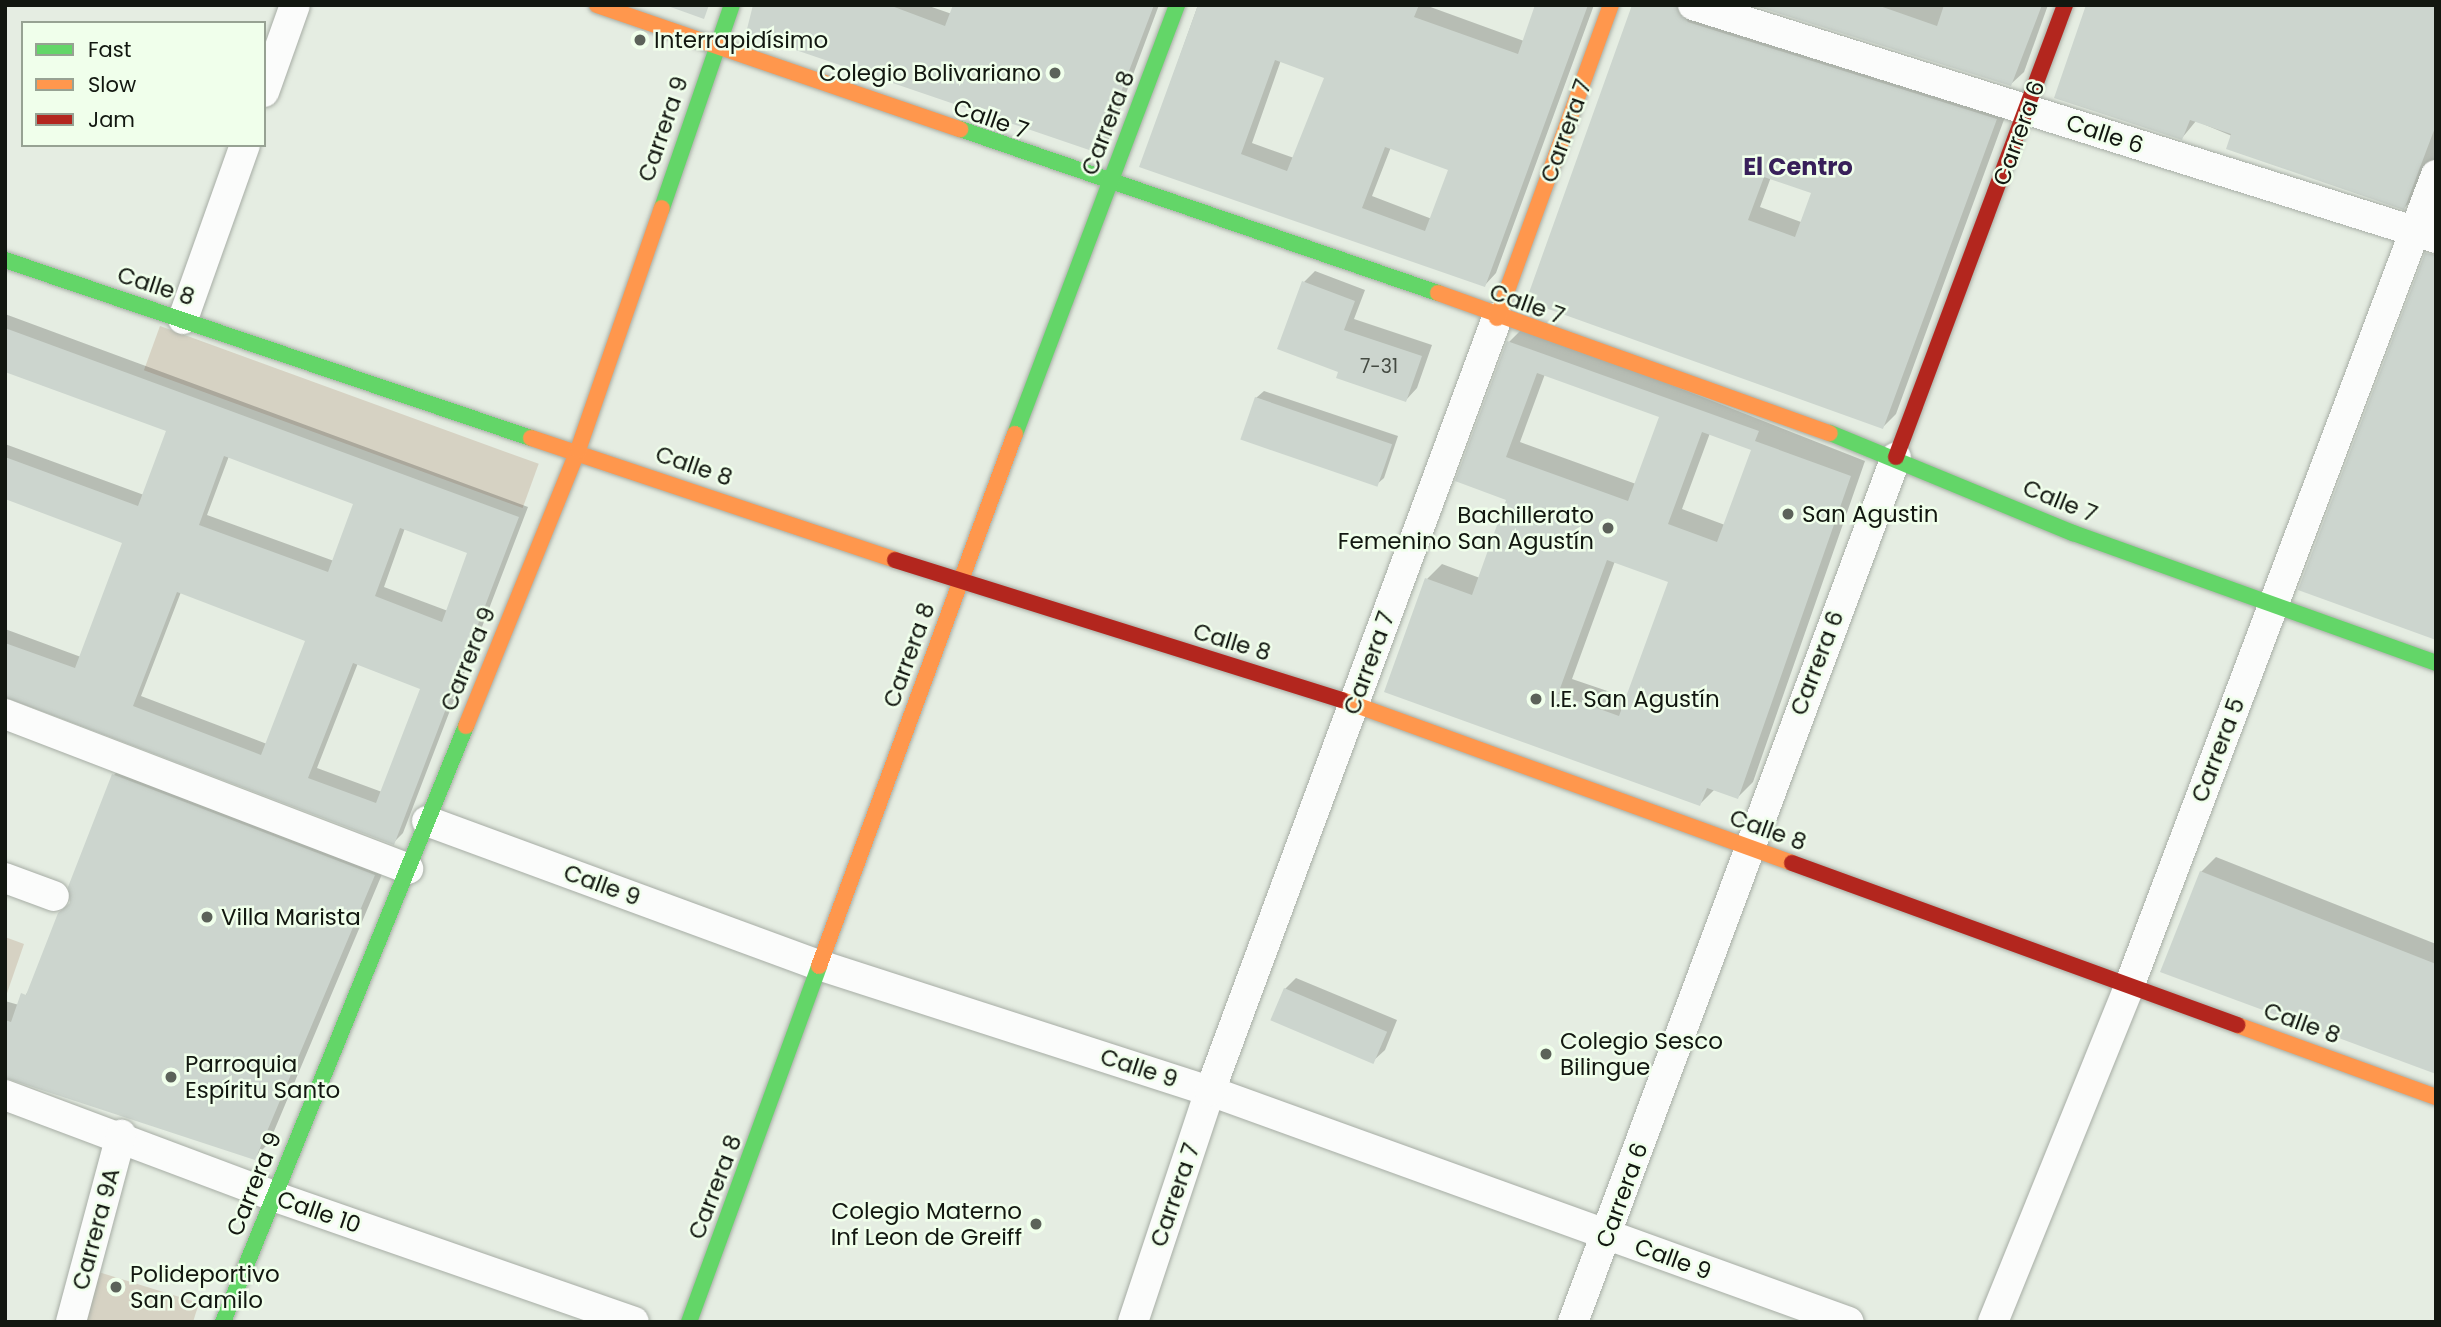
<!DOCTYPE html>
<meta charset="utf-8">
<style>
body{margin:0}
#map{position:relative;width:2441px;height:1327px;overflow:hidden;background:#e5ede2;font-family:Poppins,sans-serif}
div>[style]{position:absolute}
.green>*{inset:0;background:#d6d2c3;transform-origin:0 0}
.shadow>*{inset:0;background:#0003}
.building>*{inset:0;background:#ccd5ce;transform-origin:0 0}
.roads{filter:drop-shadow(0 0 2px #a7ada5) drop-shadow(0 0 2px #a7ada5)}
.street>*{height:30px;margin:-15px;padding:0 15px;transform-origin:15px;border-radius:15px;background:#fbfcfb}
.fast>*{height:16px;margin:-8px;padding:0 8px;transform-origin:8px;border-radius:8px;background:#63d668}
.slow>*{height:16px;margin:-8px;padding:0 8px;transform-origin:8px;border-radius:8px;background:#ff974d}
.jam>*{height:16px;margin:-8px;padding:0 8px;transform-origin:8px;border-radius:8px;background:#b3261e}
.dots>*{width:19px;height:19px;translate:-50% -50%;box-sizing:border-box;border:4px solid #f0ffeb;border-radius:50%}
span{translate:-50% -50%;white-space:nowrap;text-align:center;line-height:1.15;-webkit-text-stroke:5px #f0ffeb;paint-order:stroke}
.number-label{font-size:19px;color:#444a42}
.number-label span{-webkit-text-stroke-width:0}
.poi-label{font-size:23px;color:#121710}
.left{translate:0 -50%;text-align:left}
.right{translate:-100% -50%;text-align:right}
.street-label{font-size:23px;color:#121710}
.neighbourhood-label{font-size:24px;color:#38205a;font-weight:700}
.frame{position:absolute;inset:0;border:7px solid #121710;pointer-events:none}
.legend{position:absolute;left:21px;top:21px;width:245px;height:126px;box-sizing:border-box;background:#f0ffeb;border:2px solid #97a293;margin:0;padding:9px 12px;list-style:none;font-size:21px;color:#121710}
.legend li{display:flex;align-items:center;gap:14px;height:35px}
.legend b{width:35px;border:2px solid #97a293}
</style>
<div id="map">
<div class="green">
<i style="left:160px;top:326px;width:403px;height:47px;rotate:20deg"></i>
<i style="clip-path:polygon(5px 937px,24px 944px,5px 999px)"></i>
<i style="clip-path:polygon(92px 1270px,199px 1303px,193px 1322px,76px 1322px)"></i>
</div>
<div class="shadow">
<i style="clip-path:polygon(754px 5px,926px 5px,952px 14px,955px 5px,1159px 5px,1109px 139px,1097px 151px)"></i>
<i style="clip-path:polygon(evenodd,1198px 5px,1425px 5px,1524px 41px,1537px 5px,1594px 5px,1496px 273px,1485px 285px,1141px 166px,1198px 5px,1281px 60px,1326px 77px,1294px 158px,1252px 143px,1281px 60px,1198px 5px,1391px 147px,1451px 169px,1432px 219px,1372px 196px,1391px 147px)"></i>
<i style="clip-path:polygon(evenodd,1634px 5px,1697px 5px,2009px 106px,1896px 414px,1883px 427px,1529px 300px,1634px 5px,1771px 177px,1813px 192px,1801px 222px,1760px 207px,1771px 177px)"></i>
<i style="clip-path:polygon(1758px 5px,2048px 5px,2024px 72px,2011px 84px)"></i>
<i style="clip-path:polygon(2086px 5px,2436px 5px,2436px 157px,2417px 195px,2404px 208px,2196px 121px,2182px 138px)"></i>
<i style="clip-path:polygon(1315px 271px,1365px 290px,1354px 319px,1432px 345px,1417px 388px,1406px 400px,1341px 371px,1304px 282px)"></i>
<i style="clip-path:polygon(evenodd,5px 314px,528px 507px,403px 833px,393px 843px,5px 697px,5px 629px,81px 657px,125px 542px,5px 497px,5px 444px,144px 495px,169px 430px,5px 370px,5px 314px,229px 456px,355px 503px,334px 561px,207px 515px,229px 456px,5px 314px,405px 528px,469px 552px,448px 611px,384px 587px,405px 528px,5px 314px,181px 592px,308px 640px,267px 744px,141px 696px,181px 592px,5px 314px,358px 663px,423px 688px,382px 792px,317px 768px,358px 663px)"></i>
<i style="clip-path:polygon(evenodd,1524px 327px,1865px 461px,1753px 782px,1738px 797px,1715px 789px,1700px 804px,1386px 690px,1427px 579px,1442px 564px,1480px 578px,1509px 499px,1457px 480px,1509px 342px,1524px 327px,1545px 374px,1661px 416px,1636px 484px,1520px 442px,1545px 374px,1524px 327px,1710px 433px,1753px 449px,1725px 525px,1682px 509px,1710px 433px,1524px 327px,1615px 561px,1671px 581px,1628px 698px,1572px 679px,1615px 561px)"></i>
<i style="clip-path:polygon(1264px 391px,1398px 436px,1384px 478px,1376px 485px,1256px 398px)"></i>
<i style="clip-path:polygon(128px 760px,388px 860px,269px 1143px,254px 1158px,5px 1075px,5px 1001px,19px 1005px,33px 984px,72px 902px,114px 775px)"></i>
<i style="clip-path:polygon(2216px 857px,2436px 944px,2436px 1072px,2201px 872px)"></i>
<i style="clip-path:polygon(1296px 978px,1397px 1020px,1385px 1050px,1373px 1061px,1285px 989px)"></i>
</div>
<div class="building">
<i style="clip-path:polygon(665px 5px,709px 5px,704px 19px)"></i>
<i style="clip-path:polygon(753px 5px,889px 5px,945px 26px,953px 5px,1154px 5px,1098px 153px,746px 33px)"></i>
<i style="clip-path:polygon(evenodd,1198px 5px,1419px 5px,1414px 17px,1518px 54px,1535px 5px,1588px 5px,1485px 287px,1139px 167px,1198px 5px,1275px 60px,1324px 78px,1287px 171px,1241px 154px,1275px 60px,1198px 5px,1385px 147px,1448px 170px,1425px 231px,1362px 208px,1385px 147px)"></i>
<i style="clip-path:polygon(evenodd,1632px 5px,1676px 5px,1688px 22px,1997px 119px,1883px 429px,1526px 301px,1632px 5px,1764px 177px,1811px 193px,1795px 237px,1748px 220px,1764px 177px)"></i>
<i style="clip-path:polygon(1752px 5px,1877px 5px,1937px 26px,1944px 5px,2042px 5px,2011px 86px)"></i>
<i style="clip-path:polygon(2086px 5px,2436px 5px,2436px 125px,2404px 210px,2226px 149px,2231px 134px,2190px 120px,2182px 140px,2054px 98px)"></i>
<i style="clip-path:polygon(2425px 253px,2436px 255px,2436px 640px,2298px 590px)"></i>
<i style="clip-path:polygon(1302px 281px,1355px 301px,1344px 330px,1422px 356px,1406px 402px,1336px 378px,1338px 372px,1277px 349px)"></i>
<i style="clip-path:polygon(evenodd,5px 328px,519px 517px,394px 845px,5px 697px,5px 643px,75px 668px,122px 543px,5px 499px,5px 457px,138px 506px,166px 431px,5px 372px,5px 328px,224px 456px,353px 504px,328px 572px,199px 525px,224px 456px,5px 328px,400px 528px,467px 553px,442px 622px,375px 596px,400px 528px,5px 328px,177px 592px,305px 641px,261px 755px,133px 706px,177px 592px,5px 328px,353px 663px,420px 689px,376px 803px,308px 778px,353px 663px)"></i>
<i style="clip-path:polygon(evenodd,1507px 341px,1759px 431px,1755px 441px,1851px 476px,1738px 799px,1707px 788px,1700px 806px,1384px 692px,1425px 578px,1472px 595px,1506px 500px,1455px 481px,1507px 341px,1537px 373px,1659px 417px,1628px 501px,1506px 457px,1537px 373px,1507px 341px,1702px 432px,1751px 450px,1717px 542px,1668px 524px,1702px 432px,1507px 341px,1607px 560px,1668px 582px,1619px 716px,1558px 694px,1607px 560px)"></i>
<i style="left:1255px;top:397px;width:145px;height:45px;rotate:19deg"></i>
<i style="clip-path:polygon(112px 774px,375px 875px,255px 1160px,5px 1078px,5px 1020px,11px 1022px,21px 993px,26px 995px,58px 913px,70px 903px,68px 887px)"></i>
<i style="clip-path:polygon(2200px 871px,2436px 964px,2436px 1074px,2160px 972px)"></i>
<i style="left:1284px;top:988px;width:112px;height:35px;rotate:23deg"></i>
</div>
<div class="roads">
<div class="street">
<i style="left:1693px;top:5px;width:779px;rotate:17.41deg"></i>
<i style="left:264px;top:92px;width:92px;rotate:-70.4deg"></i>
<i style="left:183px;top:319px;width:185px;rotate:-70.4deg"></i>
<i style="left:5px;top:714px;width:432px;rotate:21deg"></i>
<i style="left:427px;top:821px;width:421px;rotate:20.2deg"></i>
<i style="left:822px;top:966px;width:408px;rotate:17.9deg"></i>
<i style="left:1210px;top:1091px;width:679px;rotate:19.88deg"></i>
<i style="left:5px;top:878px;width:52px;rotate:20.2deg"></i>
<i style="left:5px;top:1095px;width:286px;rotate:20.6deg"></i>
<i style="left:273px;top:1196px;width:382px;rotate:19.2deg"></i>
<i style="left:71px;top:1322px;width:194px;rotate:-75deg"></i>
<i style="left:1133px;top:1322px;width:243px;rotate:-71.6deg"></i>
<i style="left:1210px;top:1091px;width:825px;rotate:-69.63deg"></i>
<i style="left:1573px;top:1322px;width:923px;rotate:-69.52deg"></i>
<i style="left:1993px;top:1322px;width:365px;rotate:-67.9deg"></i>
<i style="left:2130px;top:984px;width:865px;rotate:-69.28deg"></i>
</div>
<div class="fast">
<i style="left:960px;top:129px;width:505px;rotate:18.94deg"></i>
<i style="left:662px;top:208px;width:215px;rotate:-71deg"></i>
<i style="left:5px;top:260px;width:555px;rotate:18.7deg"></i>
<i style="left:1830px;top:433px;width:263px;rotate:22.4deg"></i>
<i style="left:2073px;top:533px;width:386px;rotate:19.7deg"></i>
<i style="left:1015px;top:434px;width:459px;rotate:-69.3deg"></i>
<i style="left:223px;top:1322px;width:644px;rotate:-67.82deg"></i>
<i style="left:689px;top:1322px;width:379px;rotate:-69.9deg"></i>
</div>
<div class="slow">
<i style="left:597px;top:5px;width:384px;rotate:18.9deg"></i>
<i style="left:1438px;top:293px;width:416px;rotate:19.7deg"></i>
<i style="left:1497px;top:318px;width:333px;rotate:-70deg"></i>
<i style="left:531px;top:438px;width:384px;rotate:18.5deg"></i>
<i style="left:1342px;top:700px;width:479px;rotate:19.9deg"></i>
<i style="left:466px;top:726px;width:298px;rotate:-67.9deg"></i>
<i style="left:578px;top:450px;width:256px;rotate:-70.9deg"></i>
<i style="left:819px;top:966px;width:567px;rotate:-69.78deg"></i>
<i style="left:2237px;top:1025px;width:212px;rotate:19.9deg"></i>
</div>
<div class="jam">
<i style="left:1896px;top:457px;width:483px;rotate:-69.5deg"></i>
<i style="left:895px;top:560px;width:468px;rotate:17.4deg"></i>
<i style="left:1792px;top:863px;width:474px;rotate:20deg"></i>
</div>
</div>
<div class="dots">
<i style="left:640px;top:40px;background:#5c625a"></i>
<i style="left:1055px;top:73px;background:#5c625a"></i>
<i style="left:1788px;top:514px;background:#5c625a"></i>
<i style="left:1608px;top:528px;background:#5c625a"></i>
<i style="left:1536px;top:699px;background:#5c625a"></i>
<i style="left:207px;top:917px;background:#5c625a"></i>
<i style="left:1546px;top:1054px;background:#5c625a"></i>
<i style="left:171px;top:1077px;background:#5c625a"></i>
<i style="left:1036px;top:1224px;background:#5c625a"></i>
<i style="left:116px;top:1287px;background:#5c625a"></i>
</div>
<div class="number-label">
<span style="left:1379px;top:367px">7-31</span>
</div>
<div class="poi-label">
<span class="left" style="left:654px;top:40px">Interrapidísimo</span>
<span class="right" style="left:1041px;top:73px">Colegio Bolivariano</span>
<span class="left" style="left:1802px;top:514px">San Agustin</span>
<span class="right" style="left:1594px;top:528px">Bachillerato<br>Femenino San Agustín</span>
<span class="left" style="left:1550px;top:699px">I.E. San Agustín</span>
<span class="left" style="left:221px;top:917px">Villa Marista</span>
<span class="left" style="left:1560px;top:1054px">Colegio Sesco<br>Bilingue</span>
<span class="left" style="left:185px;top:1077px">Parroquia<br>Espíritu Santo</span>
<span class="right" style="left:1022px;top:1224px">Colegio Materno<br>Inf Leon de Greiff</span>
<span class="left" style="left:130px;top:1287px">Polideportivo<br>San Camilo</span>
</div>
<div class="street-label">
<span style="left:991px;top:119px;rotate:19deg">Calle 7</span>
<span style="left:1108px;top:123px;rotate:-69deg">Carrera 8</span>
<span style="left:663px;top:129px;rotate:-71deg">Carrera 9</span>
<span style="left:1566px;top:131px;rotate:-70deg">Carrera 7</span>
<span style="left:2019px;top:133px;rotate:-70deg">Carrera 6</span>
<span style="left:2105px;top:134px;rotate:18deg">Calle 6</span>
<span style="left:156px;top:286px;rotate:18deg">Calle 8</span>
<span style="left:1527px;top:304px;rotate:20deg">Calle 7</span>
<span style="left:694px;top:466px;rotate:19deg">Calle 8</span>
<span style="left:2060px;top:501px;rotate:22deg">Calle 7</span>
<span style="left:1232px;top:642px;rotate:17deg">Calle 8</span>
<span style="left:909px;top:655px;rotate:-70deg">Carrera 8</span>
<span style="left:468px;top:659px;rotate:-68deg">Carrera 9</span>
<span style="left:1369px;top:663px;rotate:-70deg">Carrera 7</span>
<span style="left:1817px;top:663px;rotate:-69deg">Carrera 6</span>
<span style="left:2218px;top:750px;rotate:-69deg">Carrera 5</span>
<span style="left:1768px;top:830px;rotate:20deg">Calle 8</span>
<span style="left:602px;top:885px;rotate:20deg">Calle 9</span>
<span style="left:2302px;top:1023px;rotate:20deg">Calle 8</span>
<span style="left:1139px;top:1068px;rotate:18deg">Calle 9</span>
<span style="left:254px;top:1184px;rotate:-68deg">Carrera 9</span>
<span style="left:715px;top:1187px;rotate:-69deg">Carrera 8</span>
<span style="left:1175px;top:1195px;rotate:-71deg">Carrera 7</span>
<span style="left:1622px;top:1195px;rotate:-70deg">Carrera 6</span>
<span style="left:319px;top:1212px;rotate:19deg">Calle 10</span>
<span style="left:96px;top:1229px;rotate:-75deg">Carrera 9A</span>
<span style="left:1673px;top:1259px;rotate:20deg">Calle 9</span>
</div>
<div class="neighbourhood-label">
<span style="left:1798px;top:167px">El Centro</span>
</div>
<div class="frame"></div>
<ul class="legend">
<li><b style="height:9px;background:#63d668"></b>Fast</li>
<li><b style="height:9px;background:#ff974d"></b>Slow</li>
<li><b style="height:9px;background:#b3261e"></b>Jam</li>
</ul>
</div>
